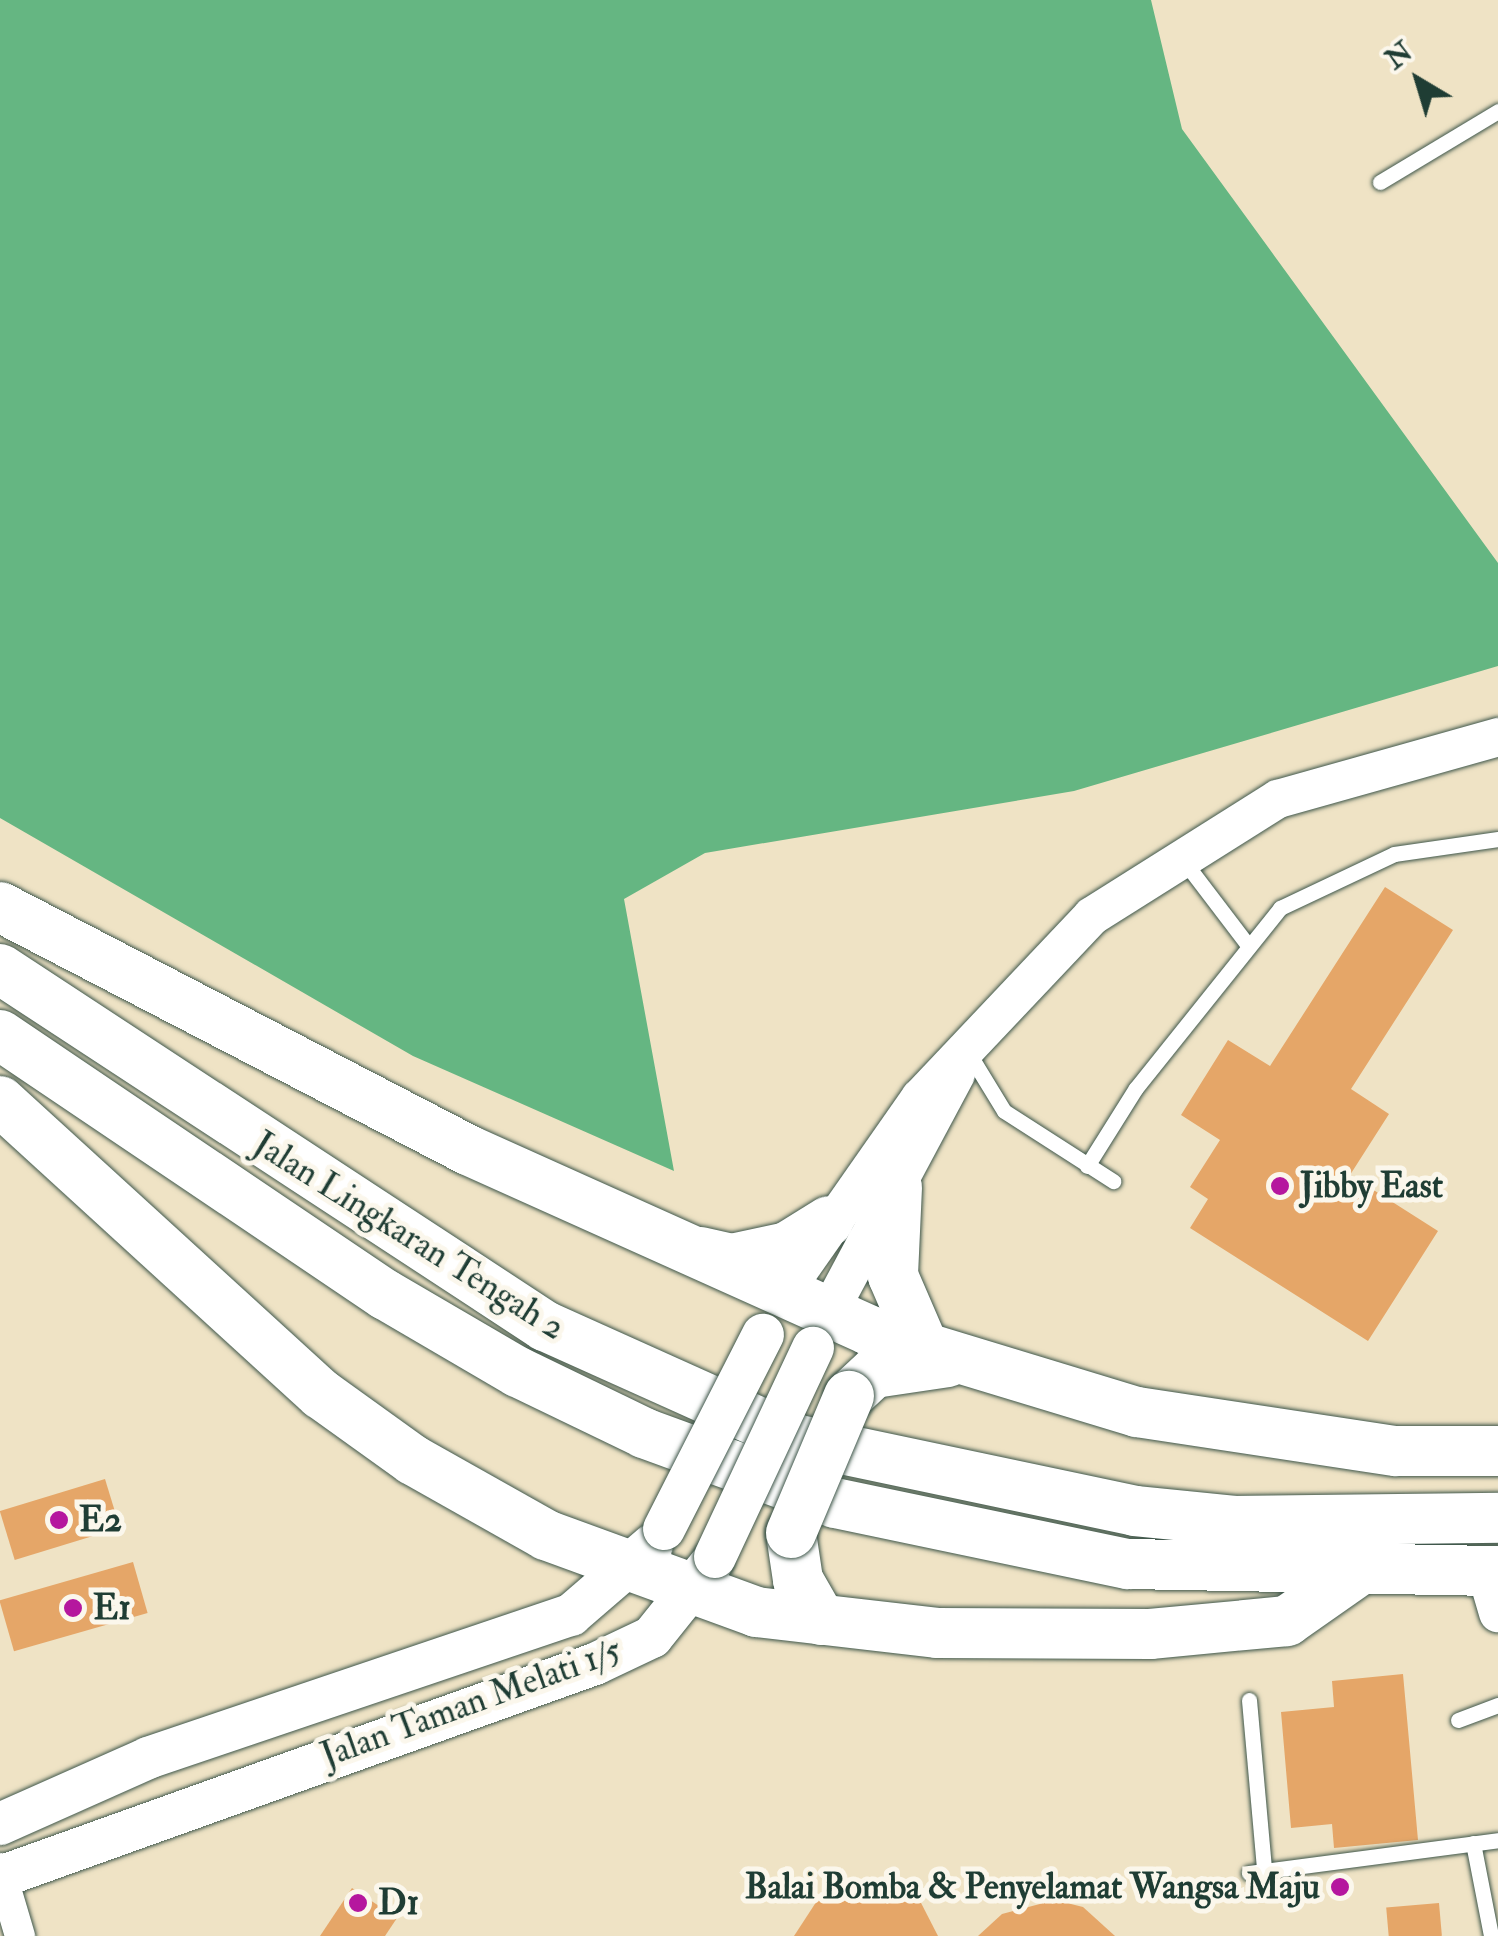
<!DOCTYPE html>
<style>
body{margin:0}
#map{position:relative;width:1498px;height:1936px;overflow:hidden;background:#efe3c5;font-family:"IM FELL Double Pica",serif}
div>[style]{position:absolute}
.forest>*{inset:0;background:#65b682}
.building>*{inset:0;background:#e5a668;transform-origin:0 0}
.roads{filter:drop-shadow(0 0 2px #3e564a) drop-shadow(0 0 2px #3e564a)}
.service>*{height:15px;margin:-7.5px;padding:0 7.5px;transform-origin:7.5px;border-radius:7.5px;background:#fff}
.minor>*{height:30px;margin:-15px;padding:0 15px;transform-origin:15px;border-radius:15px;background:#fff}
.tertiary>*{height:38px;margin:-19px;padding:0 19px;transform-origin:19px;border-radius:19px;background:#fff}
.secondary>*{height:42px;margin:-21px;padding:0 21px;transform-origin:21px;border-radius:21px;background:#fff}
.trunk>*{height:50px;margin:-25px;padding:0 25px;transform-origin:25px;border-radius:25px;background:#fff}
.bridges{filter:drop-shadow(0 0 2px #3e564a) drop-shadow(0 0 2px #3e564a)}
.secondary-bridge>*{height:42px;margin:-21px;padding:0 21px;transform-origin:21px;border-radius:21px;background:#fff}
.trunk-bridge>*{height:50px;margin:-25px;padding:0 25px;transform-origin:25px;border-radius:25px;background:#fff}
.dots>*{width:28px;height:28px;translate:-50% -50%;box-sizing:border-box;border:5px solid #fbf7ec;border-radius:50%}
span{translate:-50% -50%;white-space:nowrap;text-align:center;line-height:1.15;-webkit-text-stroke:10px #fbf7ec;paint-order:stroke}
.poi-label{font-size:35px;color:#1f3d34;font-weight:700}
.left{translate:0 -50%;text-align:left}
.right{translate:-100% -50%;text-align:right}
.street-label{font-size:35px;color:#1f3d34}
.north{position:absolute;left:1368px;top:30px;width:100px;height:100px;-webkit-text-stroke:8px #fbf7ec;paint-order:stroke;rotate:322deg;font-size:28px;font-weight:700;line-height:40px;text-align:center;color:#1f3d34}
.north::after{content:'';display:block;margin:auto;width:35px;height:45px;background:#1f3d34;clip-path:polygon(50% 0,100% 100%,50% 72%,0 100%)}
</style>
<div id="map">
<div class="forest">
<i style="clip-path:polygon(0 0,1151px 0,1182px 129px,1498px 563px,1498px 666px,1074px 791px,705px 853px,624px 899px,674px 1171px,413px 1056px,0 818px)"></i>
</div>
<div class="building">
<i style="clip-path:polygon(1385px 887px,1453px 930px,1351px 1089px,1389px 1114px,1350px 1175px,1438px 1231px,1368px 1341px,1190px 1228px,1208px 1199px,1190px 1187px,1220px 1140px,1181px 1115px,1228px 1040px,1270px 1066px)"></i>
<i style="left:105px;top:1479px;width:51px;height:110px;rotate:73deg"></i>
<i style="left:133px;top:1562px;width:53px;height:139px;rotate:74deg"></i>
<i style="clip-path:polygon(1403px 1674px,1418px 1840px,1334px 1848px,1332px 1824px,1291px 1828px,1281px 1712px,1334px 1707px,1332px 1681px)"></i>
<i style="clip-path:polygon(873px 1878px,919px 1899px,938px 1936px,794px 1936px,824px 1890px)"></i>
<i style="clip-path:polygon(352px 1888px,397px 1918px,385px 1936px,320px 1936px)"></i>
<i style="clip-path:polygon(1055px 1900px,1083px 1907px,1115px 1936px,978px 1936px,1002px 1914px)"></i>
<i style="left:1439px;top:1903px;width:33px;height:53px;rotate:85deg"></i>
</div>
<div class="roads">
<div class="service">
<i style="left:1380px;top:182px;width:138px;rotate:-31deg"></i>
<i style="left:1183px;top:860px;width:106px;rotate:52.7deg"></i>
<i style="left:968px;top:1052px;width:69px;rotate:58.6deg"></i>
<i style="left:1004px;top:1111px;width:130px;rotate:32.7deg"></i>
<i style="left:1087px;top:1166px;width:92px;rotate:-57.9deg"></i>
<i style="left:1136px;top:1088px;width:231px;rotate:-51.3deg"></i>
<i style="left:1280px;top:908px;width:126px;rotate:-25.3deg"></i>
<i style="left:1394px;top:854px;width:105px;rotate:-8.2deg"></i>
<i style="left:1249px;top:1700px;width:170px;rotate:84.9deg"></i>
<i style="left:1458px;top:1720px;width:43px;rotate:-20.6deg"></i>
<i style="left:1473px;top:1843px;width:95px;rotate:79deg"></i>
<i style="left:1249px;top:1873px;width:251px;rotate:-7.5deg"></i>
</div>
<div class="minor">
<i style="left:0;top:1868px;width:71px;rotate:73.6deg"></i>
</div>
<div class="tertiary">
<i style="left:782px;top:1295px;width:241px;rotate:-55deg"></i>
<i style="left:920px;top:1098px;width:250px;rotate:-46.6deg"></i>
<i style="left:1092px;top:916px;width:220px;rotate:-32.2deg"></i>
<i style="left:1278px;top:799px;width:229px;rotate:-15.7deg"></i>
<i style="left:828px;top:1314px;width:272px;rotate:-61.9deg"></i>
<i style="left:1486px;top:1572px;width:43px;rotate:73.7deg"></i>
</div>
<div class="secondary">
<i style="left:0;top:1824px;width:162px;rotate:-24deg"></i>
<i style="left:148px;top:1758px;width:447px;rotate:-18.7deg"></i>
<i style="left:571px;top:1615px;width:107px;rotate:-40.8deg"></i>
<i style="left:0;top:1877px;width:632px;rotate:-19.7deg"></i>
<i style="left:595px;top:1664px;width:63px;rotate:-25.3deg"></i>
<i style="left:652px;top:1637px;width:96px;rotate:-51.3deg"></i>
</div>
<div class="trunk">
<i style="left:0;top:907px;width:527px;rotate:27.44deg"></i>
<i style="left:468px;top:1150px;width:441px;rotate:24.2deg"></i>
<i style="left:870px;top:1331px;width:279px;rotate:16.9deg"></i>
<i style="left:1137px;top:1412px;width:262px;rotate:8.6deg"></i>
<i style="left:1396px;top:1451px;width:102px"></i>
<i style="left:0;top:969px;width:652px;rotate:33.23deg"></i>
<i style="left:545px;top:1326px;width:278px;rotate:24.2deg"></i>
<i style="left:799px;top:1440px;width:343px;rotate:11.9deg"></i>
<i style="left:1135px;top:1511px;width:100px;rotate:5.7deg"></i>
<i style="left:1235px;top:1521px;width:263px;rotate:-0.7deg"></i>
<i style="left:0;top:1035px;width:465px;rotate:34deg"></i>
<i style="left:386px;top:1295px;width:153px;rotate:30.3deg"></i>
<i style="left:518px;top:1372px;width:140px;rotate:25.8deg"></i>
<i style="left:644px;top:1433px;width:203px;rotate:20.1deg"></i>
<i style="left:835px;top:1503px;width:299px;rotate:11.8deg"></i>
<i style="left:1128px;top:1564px;width:370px;rotate:1.1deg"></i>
<i style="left:0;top:1101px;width:435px;rotate:42.4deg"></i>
<i style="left:321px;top:1394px;width:113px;rotate:35.7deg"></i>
<i style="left:413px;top:1460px;width:153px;rotate:29.4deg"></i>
<i style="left:546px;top:1535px;width:224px;rotate:20.1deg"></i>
<i style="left:756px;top:1612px;width:182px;rotate:6.6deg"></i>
<i style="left:937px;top:1633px;width:213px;rotate:0.3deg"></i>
<i style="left:1150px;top:1634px;width:138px;rotate:-5.4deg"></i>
<i style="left:1287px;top:1621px;width:82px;rotate:-35deg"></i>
<i style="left:897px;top:1187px;width:89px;rotate:92.6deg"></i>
<i style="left:893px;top:1276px;width:81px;rotate:66.6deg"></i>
<i style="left:701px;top:1252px;width:32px;rotate:13deg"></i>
<i style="left:732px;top:1259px;width:56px;rotate:-12.3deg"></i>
<i style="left:787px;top:1247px;width:49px;rotate:-31.8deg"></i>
<i style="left:849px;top:1396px;width:34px;rotate:-43deg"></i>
<i style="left:874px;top:1373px;width:75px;rotate:-8.5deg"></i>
<i style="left:791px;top:1533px;width:48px;rotate:81.5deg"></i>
<i style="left:798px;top:1580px;width:46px;rotate:60.1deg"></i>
</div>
</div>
<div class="bridges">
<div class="secondary-bridge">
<i style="left:664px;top:1529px;width:218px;rotate:-63deg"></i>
<i style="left:715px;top:1557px;width:231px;rotate:-64.9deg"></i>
</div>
<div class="trunk-bridge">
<i style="left:791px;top:1533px;width:149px;rotate:-67.1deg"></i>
</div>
</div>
<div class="dots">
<i style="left:1280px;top:1186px;background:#b5179e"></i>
<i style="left:59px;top:1520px;background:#b5179e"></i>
<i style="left:73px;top:1608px;background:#b5179e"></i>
<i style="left:1340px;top:1887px;background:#b5179e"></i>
<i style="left:358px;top:1903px;background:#b5179e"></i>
</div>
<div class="poi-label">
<span class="left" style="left:1300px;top:1186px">Jibby East</span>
<span class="left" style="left:79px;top:1520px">E2</span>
<span class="left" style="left:93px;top:1608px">E1</span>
<span class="right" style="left:1320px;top:1887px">Balai Bomba &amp; Penyelamat Wangsa Maju</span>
<span class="left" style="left:378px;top:1903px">D1</span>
</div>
<div class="street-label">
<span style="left:409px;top:1236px;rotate:32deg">Jalan Lingkaran Tengah 2</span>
<span style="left:471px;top:1703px;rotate:-20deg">Jalan Taman Melati 1/5</span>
</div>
<div class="north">N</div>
</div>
